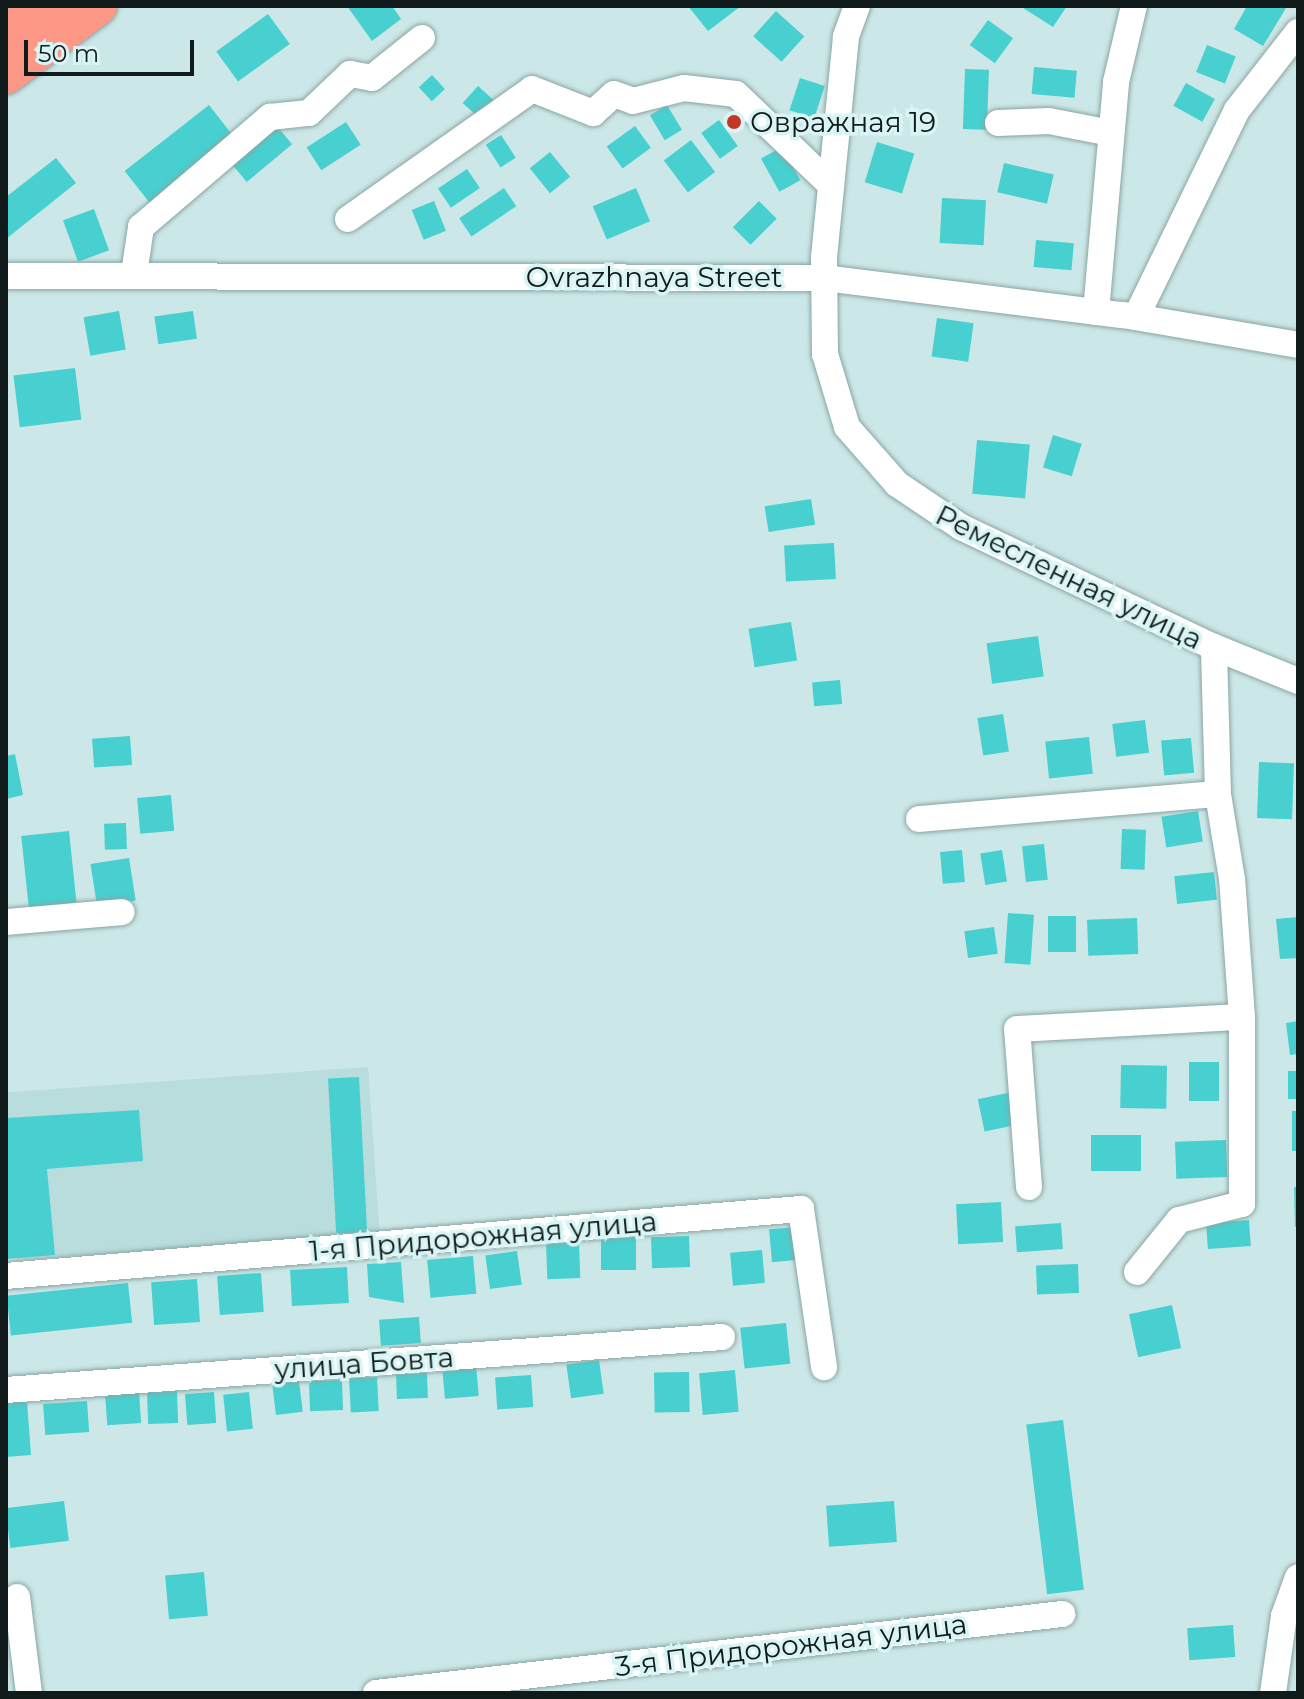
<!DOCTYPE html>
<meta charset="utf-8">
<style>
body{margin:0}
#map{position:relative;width:1304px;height:1699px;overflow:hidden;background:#cce7e7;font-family:Montserrat,sans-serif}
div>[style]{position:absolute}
.built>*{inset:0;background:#b9dddc;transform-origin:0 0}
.building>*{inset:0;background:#48cfcf;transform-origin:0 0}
.roads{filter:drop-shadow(0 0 2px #8ba5a4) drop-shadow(0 0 2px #8ba5a4)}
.minor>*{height:26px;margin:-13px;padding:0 13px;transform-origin:13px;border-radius:13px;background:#fff}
.highway>*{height:38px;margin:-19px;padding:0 19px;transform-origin:19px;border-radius:19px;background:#fe9886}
.dots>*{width:22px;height:22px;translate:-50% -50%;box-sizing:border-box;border:4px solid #d9f4f4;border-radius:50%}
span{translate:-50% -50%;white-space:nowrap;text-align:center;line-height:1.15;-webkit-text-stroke:7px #d9f4f4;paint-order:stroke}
.poi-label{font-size:28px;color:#111b1b}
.left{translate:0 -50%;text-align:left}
.street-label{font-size:28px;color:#111b1b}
.frame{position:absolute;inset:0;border:8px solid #111b1b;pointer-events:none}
.scale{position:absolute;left:24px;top:40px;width:170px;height:36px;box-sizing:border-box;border:4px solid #111b1b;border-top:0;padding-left:10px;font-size:24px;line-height:28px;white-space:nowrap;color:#111b1b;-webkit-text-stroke:6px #d9f4f4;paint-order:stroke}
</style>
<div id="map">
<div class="built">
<i style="left:368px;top:1067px;width:168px;height:364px;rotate:86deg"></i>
</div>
<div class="building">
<i style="clip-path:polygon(347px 6px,392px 6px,401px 19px,372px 41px)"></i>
<i style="clip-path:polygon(688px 6px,741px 6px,708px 31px)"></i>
<i style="clip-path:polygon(1020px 6px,1067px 6px,1053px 27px)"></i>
<i style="clip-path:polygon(1247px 6px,1286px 8px,1263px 46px,1234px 29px)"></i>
<i style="left:776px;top:11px;width:38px;height:34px;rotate:42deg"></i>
<i style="left:268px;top:14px;width:37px;height:64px;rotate:54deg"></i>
<i style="left:988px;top:20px;width:31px;height:31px;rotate:36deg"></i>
<i style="left:1207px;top:45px;width:31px;height:29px;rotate:22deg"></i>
<i style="left:1034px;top:67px;width:43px;height:27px;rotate:5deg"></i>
<i style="left:965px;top:69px;width:24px;height:60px;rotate:2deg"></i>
<i style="left:432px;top:75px;width:19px;height:18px;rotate:47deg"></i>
<i style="left:800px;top:78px;width:26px;height:34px;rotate:18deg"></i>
<i style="left:1186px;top:83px;width:33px;height:26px;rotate:29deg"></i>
<i style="left:478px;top:86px;width:25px;height:23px;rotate:42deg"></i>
<i style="left:209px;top:105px;width:46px;height:107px;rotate:52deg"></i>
<i style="left:667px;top:105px;width:29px;height:20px;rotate:59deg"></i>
<i style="left:719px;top:120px;width:32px;height:22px;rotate:54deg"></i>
<i style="left:346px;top:122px;width:27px;height:47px;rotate:57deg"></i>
<i style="left:276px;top:125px;width:25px;height:59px;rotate:50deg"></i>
<i style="left:635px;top:126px;width:27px;height:35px;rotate:54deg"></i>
<i style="left:501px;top:135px;width:27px;height:18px;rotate:57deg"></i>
<i style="left:691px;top:140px;width:40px;height:34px;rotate:53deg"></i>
<i style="left:877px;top:142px;width:39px;height:42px;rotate:17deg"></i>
<i style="left:782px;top:147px;width:38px;height:24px;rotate:61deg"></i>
<i style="left:550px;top:152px;width:32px;height:26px;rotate:51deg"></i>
<i style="clip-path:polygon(56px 158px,76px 183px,6px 239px,6px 197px)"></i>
<i style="left:1004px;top:163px;width:51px;height:30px;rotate:13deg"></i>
<i style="left:467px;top:169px;width:23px;height:35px;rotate:56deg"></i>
<i style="left:504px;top:188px;width:22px;height:54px;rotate:56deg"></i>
<i style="left:636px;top:188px;width:36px;height:47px;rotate:67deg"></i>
<i style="left:942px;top:198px;width:44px;height:45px;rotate:3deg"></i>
<i style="left:434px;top:201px;width:32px;height:24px;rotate:68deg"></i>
<i style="left:759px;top:201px;width:25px;height:37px;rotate:45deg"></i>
<i style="left:94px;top:209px;width:44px;height:33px;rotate:70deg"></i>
<i style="left:1036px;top:240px;width:38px;height:27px;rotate:5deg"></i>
<i style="left:119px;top:311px;width:39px;height:36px;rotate:80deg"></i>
<i style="left:193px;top:311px;width:28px;height:39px;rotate:82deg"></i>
<i style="left:937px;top:318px;width:37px;height:39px;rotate:8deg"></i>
<i style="left:75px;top:368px;width:52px;height:62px;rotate:83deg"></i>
<i style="left:1053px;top:435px;width:30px;height:34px;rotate:17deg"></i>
<i style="left:977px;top:440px;width:53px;height:54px;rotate:5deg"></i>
<i style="left:811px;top:499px;width:26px;height:47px;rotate:81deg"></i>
<i style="left:834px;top:543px;width:36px;height:50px;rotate:87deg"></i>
<i style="left:791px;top:622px;width:39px;height:43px;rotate:81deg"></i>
<i style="left:1038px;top:636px;width:41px;height:52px;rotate:82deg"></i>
<i style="left:840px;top:680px;width:24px;height:28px;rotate:85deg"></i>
<i style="left:1003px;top:714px;width:38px;height:26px;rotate:81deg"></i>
<i style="left:1145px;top:720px;width:33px;height:33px;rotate:83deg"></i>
<i style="left:130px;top:736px;width:29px;height:38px;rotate:86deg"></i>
<i style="left:1089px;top:737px;width:37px;height:44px;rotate:84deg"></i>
<i style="left:1191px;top:738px;width:35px;height:30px;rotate:85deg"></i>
<i style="clip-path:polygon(15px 754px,23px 795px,6px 799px,6px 756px)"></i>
<i style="left:1259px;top:762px;width:35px;height:56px;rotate:2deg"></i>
<i style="left:171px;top:795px;width:36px;height:34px;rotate:85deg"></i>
<i style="left:1198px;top:811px;width:31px;height:37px;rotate:81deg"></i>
<i style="left:126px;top:823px;width:26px;height:22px;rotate:88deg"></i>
<i style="left:1122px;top:829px;width:24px;height:40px;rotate:2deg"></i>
<i style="left:69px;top:831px;width:72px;height:48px;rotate:84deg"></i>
<i style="left:1044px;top:844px;width:36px;height:22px;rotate:84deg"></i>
<i style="left:962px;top:850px;width:32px;height:22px;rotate:85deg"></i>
<i style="left:1002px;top:850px;width:32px;height:22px;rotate:81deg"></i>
<i style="left:129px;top:858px;width:43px;height:39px;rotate:81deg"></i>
<i style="left:1214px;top:872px;width:28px;height:40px;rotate:84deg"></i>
<i style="left:1008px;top:913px;width:26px;height:50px;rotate:4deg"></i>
<i style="left:1076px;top:916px;width:36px;height:28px;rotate:90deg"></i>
<i style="clip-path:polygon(1298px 917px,1298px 958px,1280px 959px,1276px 919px)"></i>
<i style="left:1137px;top:918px;width:36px;height:50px;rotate:88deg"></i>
<i style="left:994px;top:927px;width:27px;height:30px;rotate:82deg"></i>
<i style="clip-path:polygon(1298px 1021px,1298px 1054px,1290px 1055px,1286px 1023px)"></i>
<i style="left:1189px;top:1062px;width:30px;height:39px"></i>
<i style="left:1121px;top:1065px;width:46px;height:43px;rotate:1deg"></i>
<i style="left:1288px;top:1071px;width:10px;height:28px"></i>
<i style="left:359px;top:1077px;width:155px;height:31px;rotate:87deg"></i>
<i style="left:1012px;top:1092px;width:33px;height:35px;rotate:78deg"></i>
<i style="clip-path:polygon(139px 1110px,143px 1161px,47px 1169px,55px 1255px,6px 1259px,6px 1118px)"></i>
<i style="left:1298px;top:1111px;width:40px;height:6px;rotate:90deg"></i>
<i style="left:1141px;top:1135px;width:36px;height:50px;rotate:90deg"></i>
<i style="left:1226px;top:1140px;width:37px;height:51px;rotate:88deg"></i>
<i style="clip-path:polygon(1294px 1187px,1298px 1187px,1298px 1227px,1295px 1227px)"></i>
<i style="left:1001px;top:1202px;width:40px;height:45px;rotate:87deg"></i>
<i style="left:1249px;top:1220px;width:26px;height:43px;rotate:86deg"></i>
<i style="left:1061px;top:1223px;width:26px;height:46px;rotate:86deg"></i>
<i style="left:796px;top:1227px;width:33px;height:27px;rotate:85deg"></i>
<i style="left:689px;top:1236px;width:31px;height:38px;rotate:88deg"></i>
<i style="left:601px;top:1237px;width:35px;height:33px"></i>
<i style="left:579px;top:1242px;width:36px;height:33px;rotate:88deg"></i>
<i style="left:762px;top:1250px;width:33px;height:32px;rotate:85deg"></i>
<i style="left:517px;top:1251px;width:34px;height:32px;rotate:82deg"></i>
<i style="left:473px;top:1256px;width:38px;height:46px;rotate:85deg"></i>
<i style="clip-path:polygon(401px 1262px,404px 1303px,369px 1297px,367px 1264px)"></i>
<i style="left:1078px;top:1264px;width:29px;height:42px;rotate:88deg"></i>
<i style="left:347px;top:1267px;width:36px;height:57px;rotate:87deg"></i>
<i style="left:261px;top:1273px;width:39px;height:44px;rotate:86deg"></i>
<i style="left:197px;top:1279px;width:43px;height:46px;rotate:86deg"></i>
<i style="left:128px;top:1283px;width:40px;height:122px;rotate:84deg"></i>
<i style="left:1172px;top:1305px;width:44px;height:44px;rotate:78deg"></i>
<i style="left:419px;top:1317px;width:26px;height:40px;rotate:86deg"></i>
<i style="left:786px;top:1323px;width:41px;height:46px;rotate:84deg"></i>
<i style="left:599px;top:1360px;width:34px;height:33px;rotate:82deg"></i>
<i style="left:476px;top:1364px;width:32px;height:34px;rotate:85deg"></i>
<i style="left:735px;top:1370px;width:42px;height:36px;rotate:85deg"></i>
<i style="left:689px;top:1372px;width:40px;height:35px;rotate:89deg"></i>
<i style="left:427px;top:1373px;width:25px;height:31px;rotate:88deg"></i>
<i style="left:531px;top:1375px;width:32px;height:36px;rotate:86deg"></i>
<i style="left:377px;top:1377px;width:34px;height:28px;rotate:87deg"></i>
<i style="left:342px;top:1380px;width:30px;height:33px;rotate:88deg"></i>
<i style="left:299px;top:1381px;width:31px;height:27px;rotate:83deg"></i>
<i style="left:177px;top:1391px;width:32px;height:30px;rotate:88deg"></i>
<i style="left:139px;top:1392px;width:31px;height:34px;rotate:86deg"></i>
<i style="left:214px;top:1392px;width:31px;height:29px;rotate:86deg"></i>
<i style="left:249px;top:1392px;width:37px;height:26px;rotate:84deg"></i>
<i style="clip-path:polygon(27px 1401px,31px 1455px,6px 1457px,6px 1402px)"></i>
<i style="left:87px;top:1401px;width:31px;height:44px;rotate:86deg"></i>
<i style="left:1063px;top:1420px;width:171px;height:37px;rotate:83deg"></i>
<i style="left:64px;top:1501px;width:40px;height:59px;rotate:83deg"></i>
<i style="left:894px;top:1501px;width:41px;height:68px;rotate:86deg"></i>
<i style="left:204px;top:1572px;width:44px;height:39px;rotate:85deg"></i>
<i style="left:1233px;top:1625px;width:32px;height:46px;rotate:86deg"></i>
</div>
<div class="roads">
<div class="minor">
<i style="left:857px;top:6px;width:33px;rotate:110deg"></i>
<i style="left:846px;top:37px;width:222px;rotate:95.7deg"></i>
<i style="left:824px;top:258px;width:96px;rotate:89.4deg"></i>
<i style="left:825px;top:354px;width:76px;rotate:73.2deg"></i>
<i style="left:847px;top:427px;width:76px;rotate:48.7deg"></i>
<i style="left:897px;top:484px;width:77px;rotate:33.9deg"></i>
<i style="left:961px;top:527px;width:280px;rotate:25.4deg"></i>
<i style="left:1214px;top:647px;width:91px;rotate:22deg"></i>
<i style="left:998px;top:123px;width:51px;rotate:-2.2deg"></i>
<i style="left:1049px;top:121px;width:63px;rotate:11deg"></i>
<i style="left:348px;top:219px;width:225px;rotate:-35.2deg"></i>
<i style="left:532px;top:89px;width:66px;rotate:21.5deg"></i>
<i style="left:593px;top:113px;width:28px;rotate:-42deg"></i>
<i style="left:614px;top:94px;width:20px;rotate:20deg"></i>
<i style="left:633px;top:101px;width:53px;rotate:-14.3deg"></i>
<i style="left:684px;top:88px;width:52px;rotate:6.6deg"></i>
<i style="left:736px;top:94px;width:132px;rotate:43.8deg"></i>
<i style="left:134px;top:274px;width:48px;rotate:-81.5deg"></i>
<i style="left:141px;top:227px;width:170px;rotate:-40.5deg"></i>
<i style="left:270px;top:117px;width:39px;rotate:-6deg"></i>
<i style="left:309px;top:113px;width:57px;rotate:-43.6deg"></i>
<i style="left:350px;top:74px;width:22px;rotate:10deg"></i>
<i style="left:372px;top:78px;width:64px;rotate:-38.7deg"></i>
<i style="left:6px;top:276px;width:818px;rotate:0.14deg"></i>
<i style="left:824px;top:278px;width:301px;rotate:7.1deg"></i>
<i style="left:1123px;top:315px;width:178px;rotate:9.7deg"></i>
<i style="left:1096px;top:312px;width:231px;rotate:-85deg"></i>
<i style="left:1116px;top:82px;width:78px;rotate:-76.7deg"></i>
<i style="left:1136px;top:317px;width:230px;rotate:-64deg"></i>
<i style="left:1237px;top:110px;width:99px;rotate:-52deg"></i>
<i style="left:919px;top:819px;width:300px;rotate:-4.8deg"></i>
<i style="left:1218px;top:794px;width:147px;rotate:-91.6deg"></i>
<i style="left:6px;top:922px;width:116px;rotate:-4.9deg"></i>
<i style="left:1029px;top:1187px;width:158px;rotate:-94.3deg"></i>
<i style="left:1017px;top:1029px;width:225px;rotate:-3.1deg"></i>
<i style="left:1242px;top:1017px;width:138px;rotate:-94.1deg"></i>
<i style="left:1232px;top:879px;width:86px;rotate:-99.4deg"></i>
<i style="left:1137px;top:1272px;width:67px;rotate:-51.1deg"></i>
<i style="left:1179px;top:1220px;width:65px;rotate:-14.3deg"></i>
<i style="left:1242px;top:1204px;width:187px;rotate:-90deg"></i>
<i style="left:6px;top:1276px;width:798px;rotate:-4.82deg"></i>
<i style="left:801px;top:1209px;width:160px;rotate:81.7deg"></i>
<i style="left:6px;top:1390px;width:718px;rotate:-4.23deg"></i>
<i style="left:17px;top:1597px;width:97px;rotate:82.9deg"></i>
<i style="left:376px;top:1693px;width:691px;rotate:-6.57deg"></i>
<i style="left:1273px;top:1693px;width:78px;rotate:-81.9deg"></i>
<i style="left:1284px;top:1616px;width:41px;rotate:-70.3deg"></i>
</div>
<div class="highway">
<i style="left:6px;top:35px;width:49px;rotate:-36.6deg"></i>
<i style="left:6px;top:75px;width:115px;rotate:-36.9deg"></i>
</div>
</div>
<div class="dots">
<i style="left:734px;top:122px;background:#c33725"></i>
</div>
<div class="poi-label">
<span class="left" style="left:750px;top:122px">Овражная 19</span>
</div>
<div class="street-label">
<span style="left:654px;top:277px">Ovrazhnaya Street</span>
<span style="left:1069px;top:577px;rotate:26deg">Ремесленная улица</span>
<span style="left:483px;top:1236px;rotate:-5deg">1-я Придорожная улица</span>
<span style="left:364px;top:1363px;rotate:-4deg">улица Бовта</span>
<span style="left:791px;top:1645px;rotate:-7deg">3-я Придорожная улица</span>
</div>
<div class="frame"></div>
<div class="scale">50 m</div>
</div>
